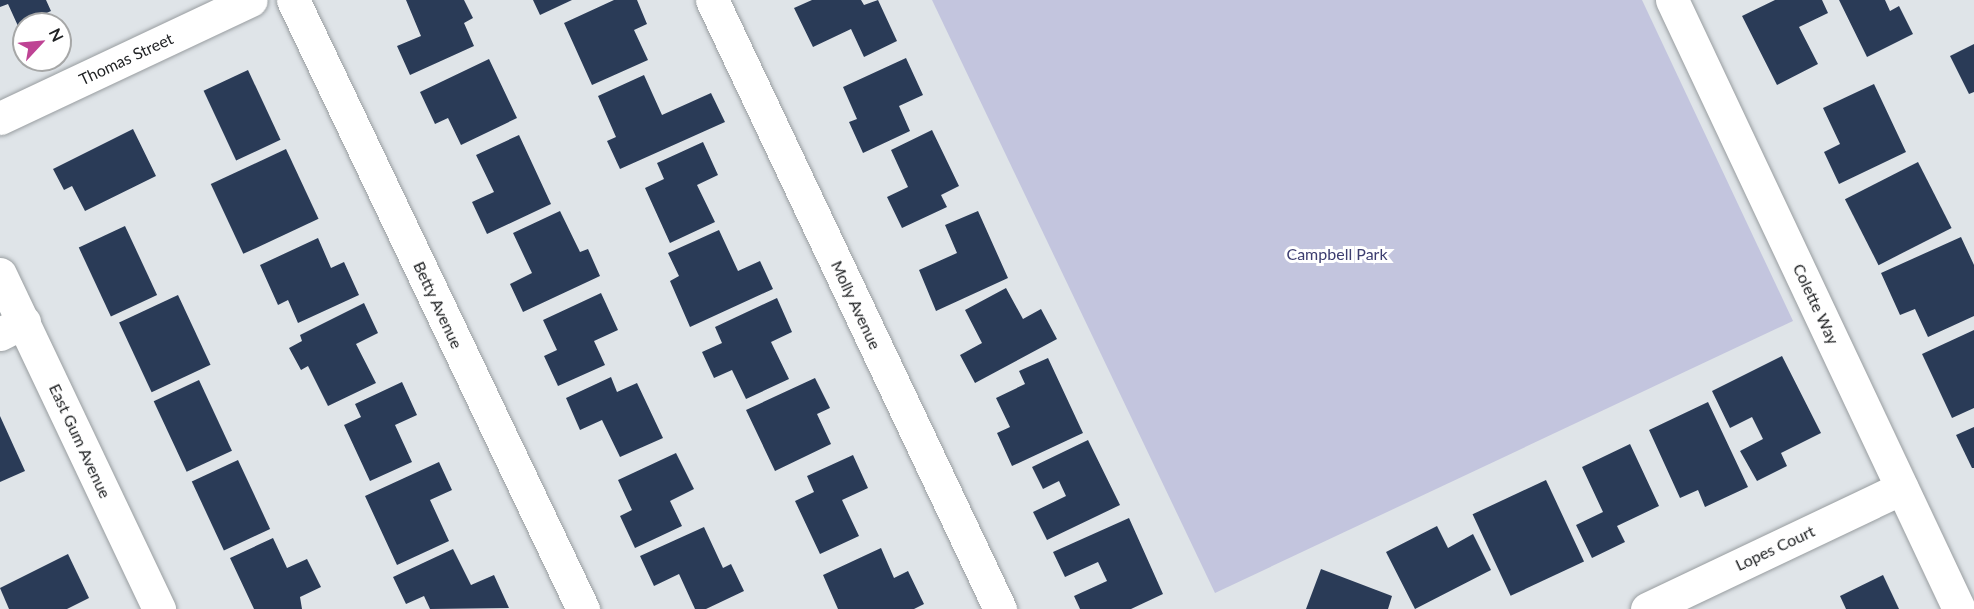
<!DOCTYPE html>
<style>
body{margin:0}
#map{position:relative;width:1974px;height:609px;overflow:hidden;background:#dfe4e8;font-family:Lato,sans-serif}
div>[style]{position:absolute}
.green>*{inset:0;background:#c3c5de}
.building>*{inset:0;background:#2a3b57;transform-origin:0 0}
.roads{filter:drop-shadow(0 0 2px #989da0) drop-shadow(0 0 2px #989da0)}
.minor>*{height:33px;margin:-16.5px;padding:0 16.5px;transform-origin:16.5px;border-radius:16.5px;background:#fff}
.tertiary>*{height:33px;margin:-16.5px;padding:0 16.5px;transform-origin:16.5px;border-radius:16.5px;background:#fff}
span{translate:-50% -50%;white-space:nowrap;text-align:center;line-height:1.15;-webkit-text-stroke:6px #fff;paint-order:stroke}
.street-label{font-size:16px;color:#202224}
.park-label{font-size:16px;color:#3c3d6f}
.north{position:absolute;left:12px;top:12px;width:60px;height:60px;box-sizing:border-box;background:#fff;border:2px solid #a6a7a7;border-radius:50%;rotate:64deg;font-size:16px;font-weight:700;line-height:24px;text-align:center;color:#202224}
.north::after{content:'';display:block;margin:auto;width:21px;height:27px;background:#be4394;clip-path:polygon(50% 0,100% 100%,50% 72%,0 100%)}
</style>
<div id="map">
<div class="green">
<i style="clip-path:polygon(932px 0,1642px 0,1793px 321px,1215px 593px)"></i>
</div>
<div class="building">
<i style="clip-path:polygon(0 0,46px 0,51px 11px,18px 26px,8px 4px,0 7px)"></i>
<i style="clip-path:polygon(406px 0,464px 0,473px 18px,464px 23px,474px 46px,410px 75px,397px 46px,421px 36px)"></i>
<i style="clip-path:polygon(533px 0,572px 0,540px 15px)"></i>
<i style="clip-path:polygon(614px 0,637px 0,647px 24px,634px 30px,648px 60px,592px 85px,564px 23px)"></i>
<i style="clip-path:polygon(812px 0,861px 0,864px 5px,878px 0,897px 41px,864px 57px,851px 29px,813px 47px,794px 8px)"></i>
<i style="clip-path:polygon(1775px 0,1822px 0,1828px 13px,1799px 27px,1818px 64px,1777px 85px,1742px 16px)"></i>
<i style="clip-path:polygon(1839px 0,1885px 0,1890px 11px,1899px 6px,1913px 34px,1867px 57px)"></i>
<i style="clip-path:polygon(1974px 44px,1974px 92px,1969px 94px,1950px 56px)"></i>
<i style="clip-path:polygon(906px 58px,923px 95px,899px 106px,910px 131px,863px 153px,849px 122px,857px 119px,843px 87px)"></i>
<i style="clip-path:polygon(489px 59px,517px 118px,461px 145px,448px 118px,435px 124px,420px 92px)"></i>
<i style="left:248px;top:70px;width:77px;height:49px;rotate:65deg"></i>
<i style="clip-path:polygon(644px 75px,662px 115px,711px 93px,725px 122px,620px 169px,607px 141px,616px 137px,598px 96px)"></i>
<i style="clip-path:polygon(1874px 84px,1906px 152px,1839px 184px,1824px 152px,1840px 144px,1823px 108px)"></i>
<i style="clip-path:polygon(133px 129px,156px 176px,85px 211px,72px 186px,64px 190px,53px 169px)"></i>
<i style="clip-path:polygon(932px 130px,959px 186px,941px 195px,947px 207px,902px 228px,887px 197px,908px 187px,891px 150px)"></i>
<i style="clip-path:polygon(519px 135px,551px 204px,487px 234px,472px 202px,494px 192px,476px 155px)"></i>
<i style="clip-path:polygon(703px 142px,718px 175px,697px 185px,715px 222px,670px 243px,645px 188px,664px 179px,657px 163px)"></i>
<i style="left:286px;top:149px;width:77px;height:83px;rotate:65deg"></i>
<i style="left:1918px;top:162px;width:74px;height:82px;rotate:63deg"></i>
<i style="clip-path:polygon(560px 211px,580px 252px,588px 249px,600px 276px,523px 312px,510px 284px,532px 273px,513px 233px)"></i>
<i style="clip-path:polygon(978px 211px,1008px 278px,936px 311px,919px 270px,957px 253px,945px 225px)"></i>
<i style="left:125px;top:226px;width:76px;height:51px;rotate:65deg"></i>
<i style="clip-path:polygon(719px 230px,738px 271px,760px 261px,773px 289px,690px 327px,670px 281px,679px 276px,668px 253px)"></i>
<i style="clip-path:polygon(1961px 237px,1974px 265px,1974px 316px,1928px 337px,1915px 309px,1900px 315px,1881px 273px)"></i>
<i style="clip-path:polygon(318px 238px,331px 268px,344px 262px,359px 295px,298px 323px,288px 300px,278px 305px,260px 265px)"></i>
<i style="clip-path:polygon(1006px 288px,1023px 319px,1041px 309px,1057px 339px,975px 383px,960px 355px,982px 343px,965px 310px)"></i>
<i style="clip-path:polygon(601px 293px,618px 330px,594px 341px,605px 365px,558px 386px,544px 356px,557px 350px,543px 320px)"></i>
<i style="left:178px;top:295px;width:77px;height:65px;rotate:65deg"></i>
<i style="clip-path:polygon(777px 298px,792px 332px,771px 342px,789px 379px,746px 399px,732px 370px,714px 378px,702px 352px,722px 343px,715px 327px)"></i>
<i style="clip-path:polygon(364px 303px,378px 333px,356px 344px,376px 383px,328px 406px,308px 366px,301px 370px,289px 348px,302px 341px,300px 335px)"></i>
<i style="clip-path:polygon(1974px 330px,1974px 408px,1952px 418px,1922px 354px)"></i>
<i style="clip-path:polygon(1782px 356px,1821px 433px,1781px 453px,1787px 466px,1757px 481px,1740px 451px,1763px 439px,1752px 417px,1730px 428px,1712px 391px)"></i>
<i style="clip-path:polygon(1048px 358px,1083px 433px,1012px 466px,997px 433px,1010px 427px,996px 398px,1025px 384px,1019px 371px)"></i>
<i style="clip-path:polygon(611px 377px,617px 392px,637px 383px,663px 438px,620px 457px,602px 420px,580px 430px,566px 398px)"></i>
<i style="clip-path:polygon(815px 378px,830px 408px,817px 414px,831px 444px,775px 471px,746px 410px)"></i>
<i style="left:199px;top:380px;width:78px;height:50px;rotate:65deg"></i>
<i style="clip-path:polygon(402px 382px,417px 415px,395px 425px,412px 462px,370px 481px,344px 425px,361px 417px,355px 404px)"></i>
<i style="clip-path:polygon(1708px 402px,1748px 487px,1705px 507px,1698px 490px,1680px 498px,1649px 430px)"></i>
<i style="clip-path:polygon(0 416px,25px 471px,0 482px)"></i>
<i style="clip-path:polygon(1974px 427px,1974px 468px,1972px 468px,1956px 435px)"></i>
<i style="clip-path:polygon(1088px 440px,1120px 505px,1047px 540px,1033px 512px,1066px 496px,1059px 481px,1043px 489px,1032px 467px)"></i>
<i style="clip-path:polygon(1630px 444px,1659px 506px,1617px 526px,1625px 542px,1592px 558px,1576px 525px,1603px 512px,1582px 467px)"></i>
<i style="clip-path:polygon(676px 453px,694px 489px,670px 501px,682px 526px,635px 548px,620px 516px,632px 510px,618px 480px)"></i>
<i style="clip-path:polygon(853px 455px,868px 488px,842px 500px,859px 536px,820px 554px,795px 501px,814px 492px,807px 476px)"></i>
<i style="left:238px;top:460px;width:76px;height:51px;rotate:65deg"></i>
<i style="clip-path:polygon(439px 462px,452px 490px,430px 500px,449px 541px,397px 565px,365px 496px)"></i>
<i style="left:1546px;top:480px;width:90px;height:81px;rotate:65deg"></i>
<i style="clip-path:polygon(1129px 518px,1163px 594px,1131px 609px,1080px 609px,1074px 596px,1107px 581px,1098px 562px,1065px 577px,1053px 552px)"></i>
<i style="clip-path:polygon(1437px 526px,1448px 548px,1473px 534px,1491px 570px,1415px 609px,1386px 552px)"></i>
<i style="clip-path:polygon(704px 527px,723px 568px,731px 564px,744px 591px,706px 609px,695px 609px,679px 574px,654px 586px,640px 556px)"></i>
<i style="clip-path:polygon(273px 538px,287px 568px,307px 559px,321px 587px,300px 597px,302px 609px,254px 609px,230px 558px)"></i>
<i style="clip-path:polygon(881px 548px,894px 578px,908px 571px,924px 604px,914px 609px,838px 609px,823px 575px)"></i>
<i style="clip-path:polygon(453px 549px,471px 585px,494px 575px,509px 608px,430px 609px,424px 596px,406px 604px,393px 577px)"></i>
<i style="clip-path:polygon(68px 554px,89px 598px,67px 609px,9px 609px,0 588px)"></i>
<i style="clip-path:polygon(1321px 569px,1392px 596px,1388px 609px,1306px 609px)"></i>
<i style="clip-path:polygon(1883px 575px,1899px 609px,1846px 609px,1840px 596px)"></i>
</div>
<div class="roads">
<div class="minor">
<i style="left:293px;top:0;width:675px;rotate:64.54deg"></i>
<i style="left:712px;top:0;width:674px;rotate:64.69deg"></i>
<i style="left:1672px;top:0;width:673px;rotate:64.77deg"></i>
<i style="left:0;top:118px;width:277px;rotate:-25.2deg"></i>
<i style="left:0;top:334px;width:27px;rotate:-27deg"></i>
<i style="left:1647px;top:609px;width:282px;rotate:-25.4deg"></i>
</div>
<div class="tertiary">
<i style="left:0;top:274px;width:371px;rotate:64.6deg"></i>
</div>
</div>
<div class="street-label">
<span style="left:126px;top:59px;rotate:-25deg">Thomas Street</span>
<span style="left:1816px;top:304px;rotate:65deg">Colette Way</span>
<span style="left:438px;top:305px;rotate:65deg">Betty Avenue</span>
<span style="left:856px;top:305px;rotate:65deg">Molly Avenue</span>
<span style="left:80px;top:441px;rotate:65deg">East Gum Avenue</span>
<span style="left:1775px;top:548px;rotate:-25deg">Lopes Court</span>
</div>
<div class="park-label">
<span style="left:1337px;top:254px">Campbell Park</span>
</div>
<div class="north">N</div>
</div>
